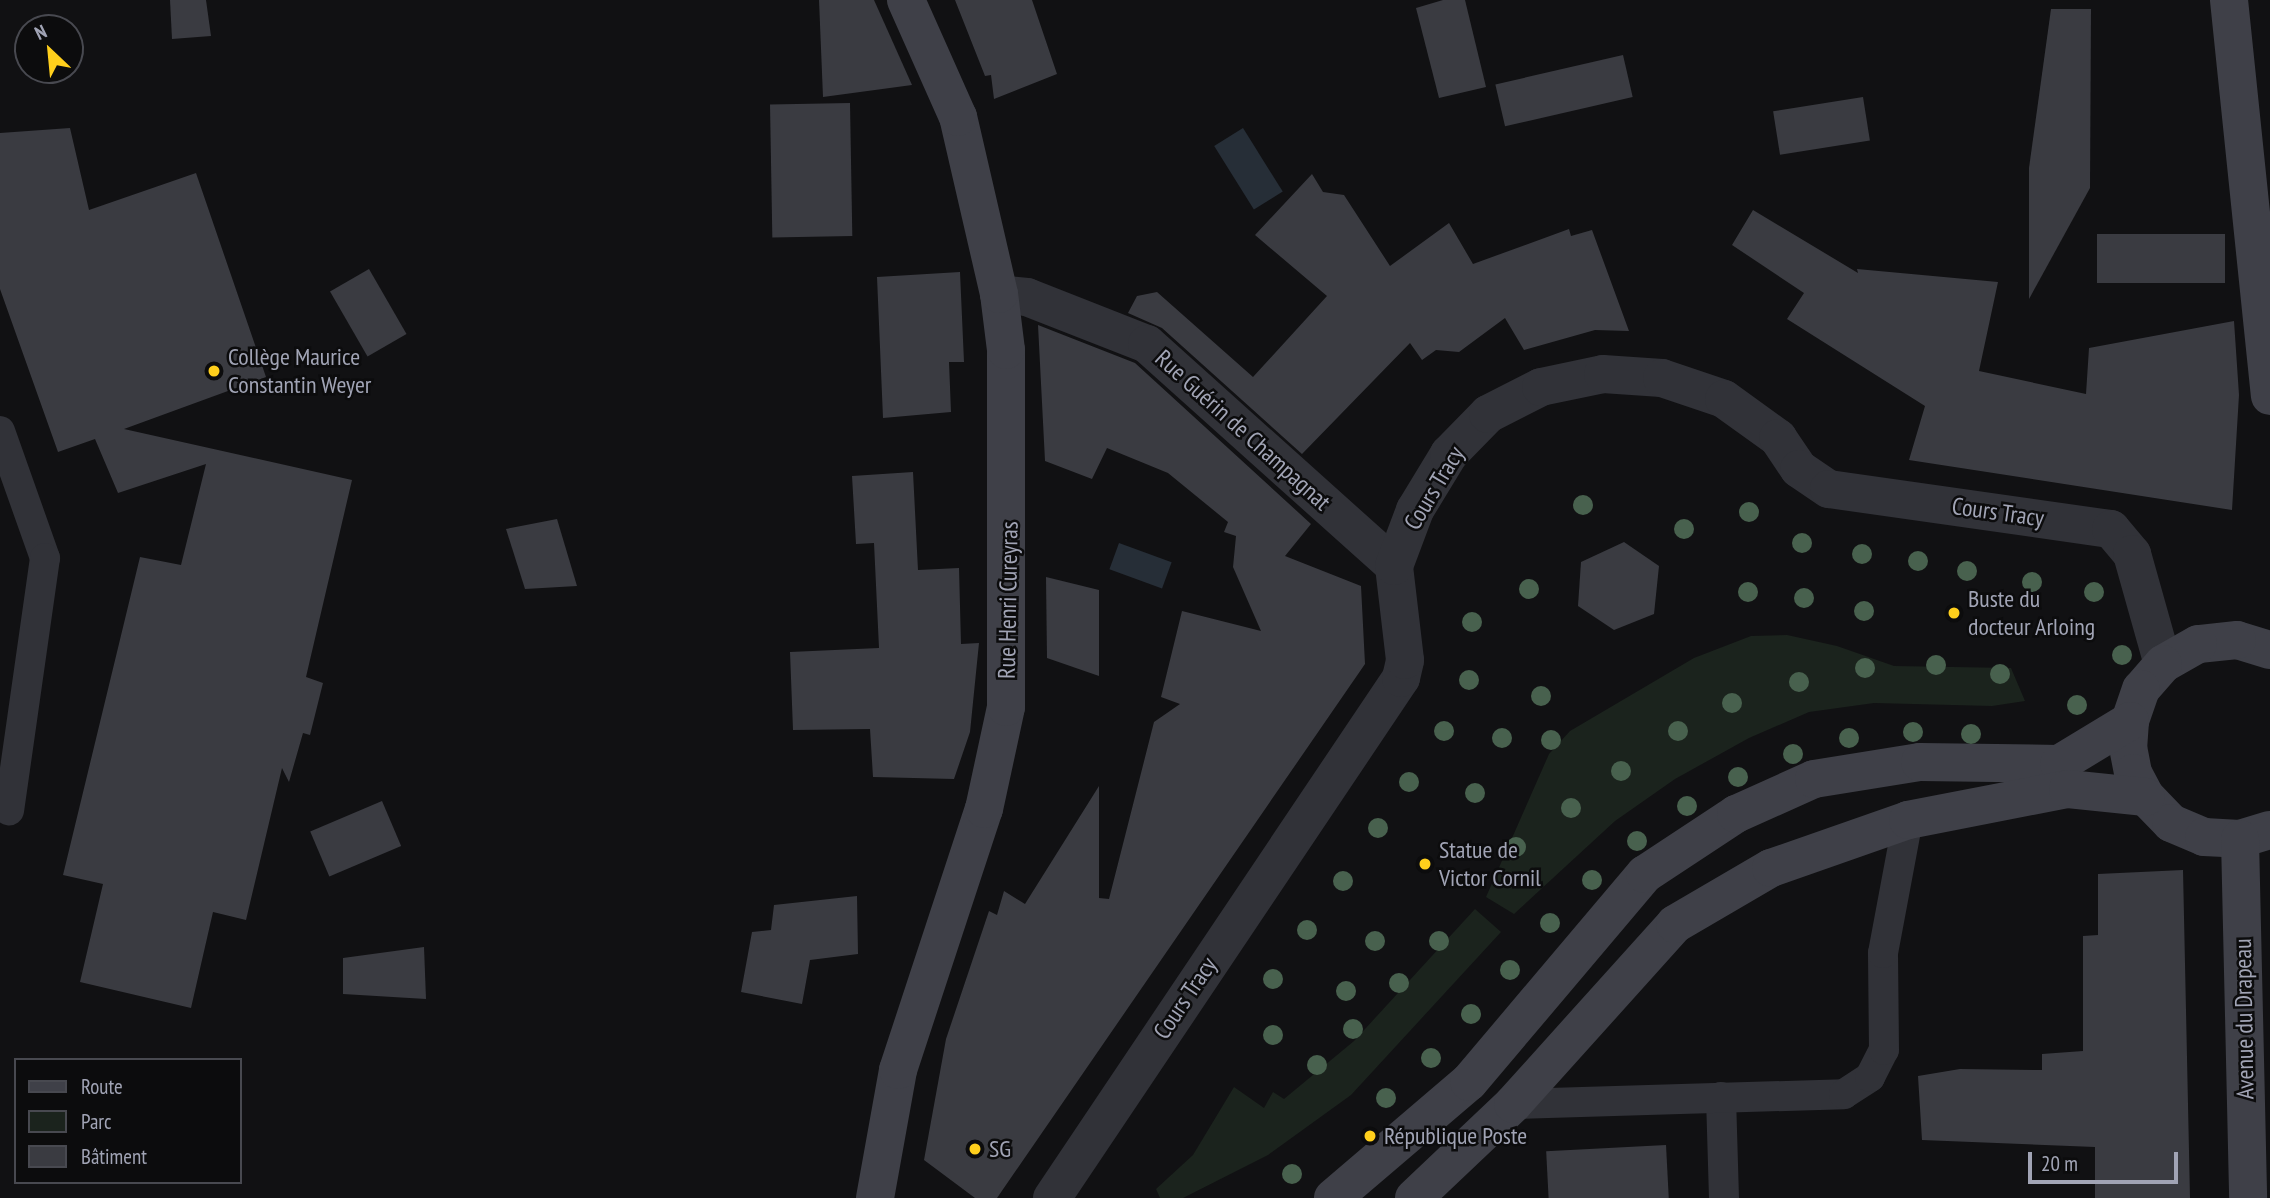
<!DOCTYPE html>
<meta charset="utf-8">
<style>
body{margin:0}
#map{position:relative;width:2270px;height:1198px;overflow:hidden;background:#111113;font-family:"PT Sans Narrow",sans-serif}
div>[style]{position:absolute}
.green>*{inset:0;background:#1b231d}
.water>*{inset:0;background:#262e37;transform-origin:0 0}
.building>*{inset:0;background:#3a3b41;transform-origin:0 0}
.lane>*{height:30px;margin:-15px;padding:0 15px;transform-origin:15px;border-radius:15px;background:#313238}
.street>*{height:38px;margin:-19px;padding:0 19px;transform-origin:19px;border-radius:19px;background:#313238}
.secondary>*{height:38px;margin:-19px;padding:0 19px;transform-origin:19px;border-radius:19px;background:#3f4048}
.trees>*{width:20px;height:20px;margin:-10px;border-radius:50%;background:#48614e}
.dots>*{width:19px;height:19px;translate:-50% -50%;box-sizing:border-box;border:4px solid #0c0c0d;border-radius:50%}
span{translate:-50% -50%;white-space:nowrap;text-align:center;line-height:1.15;-webkit-text-stroke:5px #0c0c0d;paint-order:stroke}
.poi-label{font-size:24px;color:#a1a4b5}
.left{translate:0 -50%;text-align:left}
.street-label{font-size:24px;color:#a1a4b5}
.legend{position:absolute;left:14px;top:1058px;width:228px;height:126px;box-sizing:border-box;background:#0c0c0d;border:2px solid #484950;margin:0;padding:9px 12px;list-style:none;font-size:21px;color:#a1a4b5}
.legend li{display:flex;align-items:center;gap:14px;height:35px}
.legend b{width:35px;border:2px solid #484950}
.north{position:absolute;left:14px;top:14px;width:70px;height:70px;box-sizing:border-box;background:#0c0c0d;border:2px solid #484950;border-radius:50%;rotate:334deg;font-size:19px;font-weight:700;line-height:28px;text-align:center;color:#a1a4b5}
.north::after{content:'';display:block;margin:auto;width:24px;height:32px;background:#ffcf1c;clip-path:polygon(50% 0,100% 100%,50% 72%,0 100%)}
.scale{position:absolute;left:2028px;top:1152px;width:150px;height:32px;box-sizing:border-box;border:4px solid #a1a4b5;border-top:0;padding-left:9px;font-size:21px;line-height:24px;white-space:nowrap;color:#a1a4b5;-webkit-text-stroke:5px #0c0c0d;paint-order:stroke}
</style>
<div id="map">
<div class="green">
<i style="clip-path:polygon(1787px 635px,1837px 646px,1894px 666px,2011px 668px,2025px 701px,1992px 706px,1874px 703px,1809px 712px,1749px 738px,1675px 779px,1615px 821px,1514px 914px,1486px 897px,1549px 754px,1570px 731px,1694px 658px,1751px 636px)"></i>
<i style="clip-path:polygon(1475px 909px,1501px 932px,1351px 1095px,1268px 1155px,1183px 1198px,1160px 1198px,1156px 1189px,1193px 1155px,1234px 1087px,1264px 1108px,1273px 1092px,1284px 1099px,1354px 1041px)"></i>
</div>
<div class="water">
<i style="left:1243px;top:128px;width:75px;height:34px;rotate:58deg"></i>
<i style="left:1119px;top:543px;width:56px;height:28px;rotate:20deg"></i>
</div>
<div class="building">
<i style="clip-path:polygon(170px 0,206px 0,211px 36px,172px 39px)"></i>
<i style="clip-path:polygon(819px 0,874px 0,912px 85px,823px 97px)"></i>
<i style="clip-path:polygon(955px 0,1032px 0,1057px 74px,994px 99px,991px 75px,985px 76px)"></i>
<i style="clip-path:polygon(1443px 0,1465px 0,1486px 87px,1439px 98px,1416px 8px)"></i>
<i style="clip-path:polygon(2051px 9px,2091px 9px,2090px 188px,2029px 299px,2029px 168px)"></i>
<i style="left:1623px;top:55px;width:43px;height:131px;rotate:77deg"></i>
<i style="left:1863px;top:97px;width:44px;height:91px;rotate:81deg"></i>
<i style="left:850px;top:103px;width:133px;height:80px;rotate:89deg"></i>
<i style="clip-path:polygon(70px 128px,89px 210px,196px 173px,266px 377px,124px 429px,352px 480px,306px 677px,323px 683px,310px 735px,303px 733px,289px 782px,282px 768px,246px 920px,213px 912px,191px 1008px,80px 982px,103px 884px,63px 875px,140px 557px,181px 565px,206px 464px,118px 493px,95px 439px,58px 452px,0 289px,0 133px)"></i>
<i style="clip-path:polygon(1312px 174px,1323px 192px,1344px 195px,1390px 266px,1449px 223px,1473px 264px,1569px 229px,1571px 236px,1592px 230px,1629px 331px,1595px 330px,1524px 350px,1505px 318px,1459px 352px,1436px 350px,1422px 360px,1410px 343px,1302px 454px,1162px 328px,1128px 313px,1137px 296px,1157px 292px,1253px 377px,1327px 296px,1255px 235px)"></i>
<i style="clip-path:polygon(1753px 210px,1858px 273px,1857px 269px,1998px 282px,1979px 371px,2086px 394px,2089px 348px,2234px 321px,2239px 395px,2232px 510px,1909px 460px,1925px 406px,1787px 319px,1804px 293px,1732px 245px)"></i>
<i style="left:2097px;top:234px;width:128px;height:49px"></i>
<i style="left:369px;top:269px;width:75px;height:45px;rotate:60deg"></i>
<i style="clip-path:polygon(960px 272px,964px 362px,949px 362px,951px 412px,883px 418px,877px 277px)"></i>
<i style="clip-path:polygon(1038px 325px,1135px 363px,1311px 524px,1285px 556px,1361px 586px,1365px 664px,997px 1198px,975px 1198px,924px 1160px,946px 1039px,989px 911px,997px 915px,1004px 891px,1025px 904px,1099px 786px,1099px 898px,1109px 899px,1154px 722px,1180px 704px,1161px 697px,1182px 611px,1261px 631px,1233px 567px,1236px 536px,1224px 532px,1228px 522px,1168px 473px,1107px 448px,1092px 479px,1045px 461px)"></i>
<i style="clip-path:polygon(913px 472px,918px 570px,959px 568px,961px 644px,979px 643px,970px 732px,954px 779px,873px 777px,870px 729px,793px 730px,790px 652px,879px 648px,874px 543px,856px 544px,852px 476px)"></i>
<i style="clip-path:polygon(557px 519px,577px 586px,525px 589px,506px 529px)"></i>
<i style="clip-path:polygon(1624px 542px,1659px 566px,1654px 614px,1614px 630px,1578px 606px,1581px 562px)"></i>
<i style="clip-path:polygon(1046px 577px,1099px 590px,1099px 676px,1047px 658px)"></i>
<i style="left:382px;top:801px;width:49px;height:78px;rotate:67deg"></i>
<i style="clip-path:polygon(2183px 870px,2190px 1198px,2095px 1198px,2095px 1147px,1922px 1140px,1918px 1076px,1960px 1069px,2042px 1070px,2042px 1054px,2083px 1051px,2083px 936px,2098px 935px,2098px 874px)"></i>
<i style="clip-path:polygon(857px 896px,858px 954px,810px 960px,802px 1004px,741px 992px,752px 932px,771px 930px,774px 905px)"></i>
<i style="clip-path:polygon(424px 947px,426px 999px,343px 994px,343px 958px)"></i>
<i style="left:1666px;top:1145px;width:53px;height:120px;rotate:87deg"></i>
</div>
<div class="lane">
<i style="left:0;top:431px;width:135px;rotate:70.5deg"></i>
<i style="left:45px;top:558px;width:255px;rotate:98.1deg"></i>
<i style="left:1721px;top:1097px;width:101px;rotate:88.3deg"></i>
<i style="left:1513px;top:1104px;width:331px;rotate:-1.7deg"></i>
<i style="left:1844px;top:1094px;width:31px;rotate:-33deg"></i>
<i style="left:1870px;top:1077px;width:30px;rotate:-63deg"></i>
<i style="left:1884px;top:1050px;width:97px;rotate:-90.6deg"></i>
<i style="left:1883px;top:953px;width:135px;rotate:-79.4deg"></i>
</div>
<div class="street">
<i style="left:999px;top:294px;width:28px;rotate:6deg"></i>
<i style="left:1027px;top:297px;width:129px;rotate:21.4deg"></i>
<i style="left:1147px;top:344px;width:332px;rotate:41.9deg"></i>
<i style="left:1052px;top:1198px;width:626px;rotate:-56.13deg"></i>
<i style="left:1401px;top:678px;width:18px;rotate:-77deg"></i>
<i style="left:1405px;top:660px;width:95px;rotate:-96.7deg"></i>
<i style="left:1394px;top:566px;width:60px;rotate:-69.4deg"></i>
<i style="left:1415px;top:510px;width:66px;rotate:-58.7deg"></i>
<i style="left:1449px;top:454px;width:56px;rotate:-45.7deg"></i>
<i style="left:1488px;top:414px;width:59px;rotate:-27deg"></i>
<i style="left:1541px;top:387px;width:63px;rotate:-11.8deg"></i>
<i style="left:1603px;top:374px;width:59px;rotate:3.9deg"></i>
<i style="left:1662px;top:378px;width:65px;rotate:18.7deg"></i>
<i style="left:1724px;top:399px;width:67px;rotate:35.8deg"></i>
<i style="left:1778px;top:438px;width:37px;rotate:56deg"></i>
<i style="left:1799px;top:469px;width:36px;rotate:34deg"></i>
<i style="left:1829px;top:489px;width:285px;rotate:8.1deg"></i>
<i style="left:2111px;top:529px;width:33px;rotate:50deg"></i>
<i style="left:2132px;top:554px;width:114px;rotate:74.3deg"></i>
</div>
<div class="secondary">
<i style="left:2229px;top:0;width:398px;rotate:84.1deg"></i>
<i style="left:2270px;top:650px;width:34px;rotate:-163deg"></i>
<i style="left:2237px;top:640px;width:39px;rotate:174deg"></i>
<i style="left:2198px;top:644px;width:40px;rotate:150.3deg"></i>
<i style="left:2163px;top:664px;width:33px;rotate:131deg"></i>
<i style="left:2141px;top:689px;width:34px;rotate:109deg"></i>
<i style="left:2130px;top:721px;width:26px;rotate:94deg"></i>
<i style="left:2128px;top:747px;width:26px;rotate:79deg"></i>
<i style="left:2133px;top:773px;width:27px;rotate:62deg"></i>
<i style="left:2146px;top:797px;width:36px;rotate:46deg"></i>
<i style="left:2171px;top:823px;width:36px;rotate:23deg"></i>
<i style="left:2204px;top:837px;width:36px;rotate:3deg"></i>
<i style="left:2240px;top:839px;width:31px;rotate:-17deg"></i>
<i style="left:2240px;top:839px;width:359px;rotate:88.7deg"></i>
<i style="left:875px;top:1198px;width:130px;rotate:-79.8deg"></i>
<i style="left:898px;top:1070px;width:275px;rotate:-71.8deg"></i>
<i style="left:984px;top:809px;width:104px;rotate:-77.8deg"></i>
<i style="left:1006px;top:707px;width:357px;rotate:-90deg"></i>
<i style="left:1006px;top:350px;width:56px;rotate:-97.1deg"></i>
<i style="left:999px;top:294px;width:182px;rotate:-103deg"></i>
<i style="left:958px;top:117px;width:128px;rotate:-114deg"></i>
<i style="left:1333px;top:1198px;width:179px;rotate:-40.5deg"></i>
<i style="left:1469px;top:1082px;width:272px;rotate:-49.8deg"></i>
<i style="left:1645px;top:874px;width:109px;rotate:-33.4deg"></i>
<i style="left:1736px;top:814px;width:85px;rotate:-24.2deg"></i>
<i style="left:1814px;top:779px;width:107px;rotate:-9.1deg"></i>
<i style="left:1920px;top:762px;width:139px;rotate:0.8deg"></i>
<i style="left:2059px;top:764px;width:83px;rotate:-31.2deg"></i>
<i style="left:1414px;top:1198px;width:137px;rotate:-43.5deg"></i>
<i style="left:1513px;top:1104px;width:242px;rotate:-48deg"></i>
<i style="left:1675px;top:924px;width:111px;rotate:-30.3deg"></i>
<i style="left:1771px;top:868px;width:145px;rotate:-19.3deg"></i>
<i style="left:1908px;top:820px;width:163px;rotate:-11deg"></i>
<i style="left:2068px;top:789px;width:78px;rotate:5.9deg"></i>
</div>
<div class="trees">
<i style="left:1583px;top:505px"></i>
<i style="left:1749px;top:512px"></i>
<i style="left:1684px;top:529px"></i>
<i style="left:1802px;top:543px"></i>
<i style="left:1862px;top:554px"></i>
<i style="left:1918px;top:561px"></i>
<i style="left:1967px;top:571px"></i>
<i style="left:2032px;top:582px"></i>
<i style="left:1529px;top:589px"></i>
<i style="left:1748px;top:592px"></i>
<i style="left:2094px;top:592px"></i>
<i style="left:1804px;top:598px"></i>
<i style="left:1864px;top:611px"></i>
<i style="left:1472px;top:622px"></i>
<i style="left:2122px;top:655px"></i>
<i style="left:1936px;top:665px"></i>
<i style="left:1865px;top:668px"></i>
<i style="left:2000px;top:674px"></i>
<i style="left:1469px;top:680px"></i>
<i style="left:1799px;top:682px"></i>
<i style="left:1541px;top:696px"></i>
<i style="left:1732px;top:703px"></i>
<i style="left:2077px;top:705px"></i>
<i style="left:1444px;top:731px"></i>
<i style="left:1678px;top:731px"></i>
<i style="left:1913px;top:732px"></i>
<i style="left:1971px;top:734px"></i>
<i style="left:1502px;top:738px"></i>
<i style="left:1849px;top:738px"></i>
<i style="left:1551px;top:740px"></i>
<i style="left:1793px;top:754px"></i>
<i style="left:1621px;top:771px"></i>
<i style="left:1738px;top:777px"></i>
<i style="left:1409px;top:782px"></i>
<i style="left:1475px;top:793px"></i>
<i style="left:1687px;top:806px"></i>
<i style="left:1571px;top:808px"></i>
<i style="left:1378px;top:828px"></i>
<i style="left:1637px;top:841px"></i>
<i style="left:1516px;top:847px"></i>
<i style="left:1592px;top:880px"></i>
<i style="left:1343px;top:881px"></i>
<i style="left:1550px;top:923px"></i>
<i style="left:1307px;top:930px"></i>
<i style="left:1375px;top:941px"></i>
<i style="left:1439px;top:941px"></i>
<i style="left:1510px;top:970px"></i>
<i style="left:1273px;top:979px"></i>
<i style="left:1399px;top:983px"></i>
<i style="left:1346px;top:991px"></i>
<i style="left:1471px;top:1014px"></i>
<i style="left:1353px;top:1029px"></i>
<i style="left:1273px;top:1035px"></i>
<i style="left:1431px;top:1058px"></i>
<i style="left:1317px;top:1065px"></i>
<i style="left:1386px;top:1098px"></i>
<i style="left:1292px;top:1174px"></i>
</div>
<div class="dots">
<i style="left:214px;top:371px;background:#ffcf1c"></i>
<i style="left:1954px;top:613px;background:#ffcf1c"></i>
<i style="left:1425px;top:864px;background:#ffcf1c"></i>
<i style="left:1370px;top:1136px;background:#ffcf1c"></i>
<i style="left:975px;top:1149px;background:#ffcf1c"></i>
</div>
<div class="poi-label">
<span class="left" style="left:228px;top:371px">Collège Maurice<br>Constantin Weyer</span>
<span class="left" style="left:1968px;top:613px">Buste du<br>docteur Arloing</span>
<span class="left" style="left:1439px;top:864px">Statue de<br>Victor Cornil</span>
<span class="left" style="left:1384px;top:1136px">République Poste</span>
<span class="left" style="left:989px;top:1149px">SG</span>
</div>
<div class="street-label">
<span style="left:1243px;top:430px;rotate:42deg">Rue Guérin de Champagnat</span>
<span style="left:1434px;top:488px;rotate:-59deg">Cours Tracy</span>
<span style="left:1998px;top:512px;rotate:8deg">Cours Tracy</span>
<span style="left:1008px;top:600px;rotate:-89deg">Rue Henri Cureyras</span>
<span style="left:1185px;top:998px;rotate:-56deg">Cours Tracy</span>
<span style="left:2244px;top:1019px;rotate:-91deg">Avenue du Drapeau</span>
</div>
<ul class="legend">
<li><b style="height:9px;background:#3f4048"></b>Route</li>
<li><b style="height:19px;background:#1b231d"></b>Parc</li>
<li><b style="height:19px;background:#3a3b41"></b>Bâtiment</li>
</ul>
<div class="north">N</div>
<div class="scale">20 m</div>
</div>
